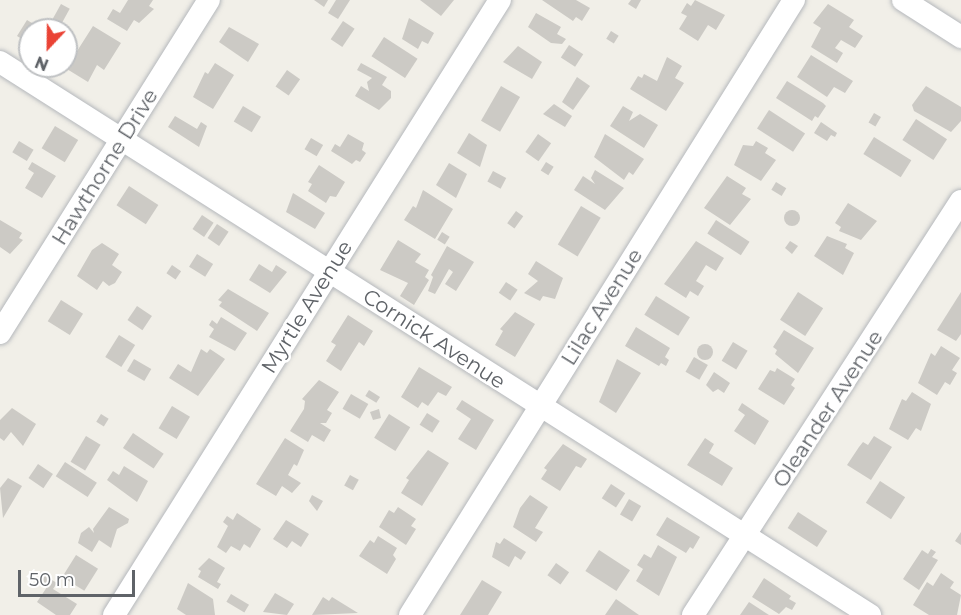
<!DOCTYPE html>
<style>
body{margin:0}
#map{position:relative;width:961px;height:615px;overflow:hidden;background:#f1efe8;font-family:Montserrat,sans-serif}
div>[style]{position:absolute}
.building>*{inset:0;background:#cccac5;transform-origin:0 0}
.round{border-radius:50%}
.roads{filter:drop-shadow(0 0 2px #b5b8bc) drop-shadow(0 0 2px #b5b8bc)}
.minor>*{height:22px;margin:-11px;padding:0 11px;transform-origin:11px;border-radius:11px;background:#fff}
span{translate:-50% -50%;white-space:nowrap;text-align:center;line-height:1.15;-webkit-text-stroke:5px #fff;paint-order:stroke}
.street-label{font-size:21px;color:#5f6368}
.north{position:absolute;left:18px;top:18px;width:60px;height:60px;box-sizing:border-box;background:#fff;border:2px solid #bfc1c3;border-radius:50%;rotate:202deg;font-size:16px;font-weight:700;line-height:24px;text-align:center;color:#5f6368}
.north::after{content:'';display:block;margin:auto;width:21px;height:27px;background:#ea4335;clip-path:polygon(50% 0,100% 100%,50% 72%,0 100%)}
.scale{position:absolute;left:18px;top:570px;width:117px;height:27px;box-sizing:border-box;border:3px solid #5f6368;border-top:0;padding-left:8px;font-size:18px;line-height:21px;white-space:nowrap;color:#5f6368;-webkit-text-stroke:4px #fff;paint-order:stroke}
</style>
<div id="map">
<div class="building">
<i style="clip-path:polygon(128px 0,153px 0,149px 6px,154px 9px,139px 23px,134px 20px,127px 31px,107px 19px,113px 9px,120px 13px)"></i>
<i style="clip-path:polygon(314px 0,328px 0,324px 7px)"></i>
<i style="clip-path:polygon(336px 0,350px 0,338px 19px,328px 13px)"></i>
<i style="clip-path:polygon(420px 0,454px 0,441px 16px)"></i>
<i style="clip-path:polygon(542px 0,576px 0,590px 8px,582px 21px,576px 17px,573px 21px)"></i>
<i style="clip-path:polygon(631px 0,641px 0,636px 9px,628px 4px)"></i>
<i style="clip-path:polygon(695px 0,725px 15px,716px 30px,708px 25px,698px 41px,679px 29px,687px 16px,681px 13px,687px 3px,691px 6px)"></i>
<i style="left:61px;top:4px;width:10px;height:23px;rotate:29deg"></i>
<i style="clip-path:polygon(828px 4px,854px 20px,849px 27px,863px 36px,855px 48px,841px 40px,835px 48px,843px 53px,837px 63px,811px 47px,821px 28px,813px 23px)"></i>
<i style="clip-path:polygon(536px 13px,561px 27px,557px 34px,566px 39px,562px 44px,551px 43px,528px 27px)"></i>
<i style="clip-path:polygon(409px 18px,434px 33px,428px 44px,422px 41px,418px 49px,402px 39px)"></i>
<i style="clip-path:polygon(27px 20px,40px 28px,30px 30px,30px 44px,17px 36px)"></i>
<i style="left:343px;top:21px;width:14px;height:22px;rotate:34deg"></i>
<i style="clip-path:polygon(93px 26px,121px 43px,104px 70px,97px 65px,88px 82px,62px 66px,66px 66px,66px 55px,72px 59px)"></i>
<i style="clip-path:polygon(229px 27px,259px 44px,248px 62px,219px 42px)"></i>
<i style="left:611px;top:31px;width:9px;height:9px;rotate:32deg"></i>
<i style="left:384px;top:37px;width:40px;height:23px;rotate:33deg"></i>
<i style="left:569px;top:45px;width:17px;height:15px;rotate:33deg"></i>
<i style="clip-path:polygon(518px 46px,542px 62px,532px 79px,503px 62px)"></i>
<i style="clip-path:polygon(811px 55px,853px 81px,845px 93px,834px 87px,827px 97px,797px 77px)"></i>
<i style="clip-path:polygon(667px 57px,682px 66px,675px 78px,684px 83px,666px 111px,630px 89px,638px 76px,642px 78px,644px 74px,657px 81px)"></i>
<i style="clip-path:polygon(215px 63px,234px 75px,213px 109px,193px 97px,205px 72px,208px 74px)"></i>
<i style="clip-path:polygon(361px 63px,387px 77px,382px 85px,391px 91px,391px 98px,379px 110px,355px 96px,361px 86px,369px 91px,367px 82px,372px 78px,357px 70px)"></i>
<i style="left:287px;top:70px;width:16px;height:20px;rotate:35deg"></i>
<i style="clip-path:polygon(577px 77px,590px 86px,573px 110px,562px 102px)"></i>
<i style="clip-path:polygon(787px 81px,823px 103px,826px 106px,818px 118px,815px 116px,812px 121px,776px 98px)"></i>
<i style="left:501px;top:86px;width:22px;height:40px;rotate:30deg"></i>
<i style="clip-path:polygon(926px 86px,961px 107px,961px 121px,951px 132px,914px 111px,912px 105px)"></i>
<i style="clip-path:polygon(554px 104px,572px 116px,565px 127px,543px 114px)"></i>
<i style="left:243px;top:106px;width:21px;height:18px;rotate:31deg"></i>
<i style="clip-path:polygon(623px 106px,633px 112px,629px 121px,640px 114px,658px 125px,644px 148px,610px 126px)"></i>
<i style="left:769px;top:110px;width:43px;height:22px;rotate:33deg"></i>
<i style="left:874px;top:113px;width:8px;height:11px;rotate:30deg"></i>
<i style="clip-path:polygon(175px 116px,197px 129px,201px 122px,207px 126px,199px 147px,168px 127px)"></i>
<i style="left:916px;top:119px;width:37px;height:25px;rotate:33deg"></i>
<i style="clip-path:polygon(821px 122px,837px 133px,835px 137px,831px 135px,827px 141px,814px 133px)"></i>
<i style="left:55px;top:126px;width:27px;height:26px;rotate:31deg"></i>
<i style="clip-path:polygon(469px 133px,487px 145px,480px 167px,457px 153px)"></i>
<i style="clip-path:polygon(348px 134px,364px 143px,362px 150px,366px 153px,360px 162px,356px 160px,352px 164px,331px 151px,335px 144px,340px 147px)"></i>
<i style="left:538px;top:134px;width:16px;height:22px;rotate:35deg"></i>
<i style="clip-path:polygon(605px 134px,644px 159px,633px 175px,629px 172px,624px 180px,594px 157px)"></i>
<i style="left:874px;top:137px;width:44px;height:20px;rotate:32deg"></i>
<i style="left:311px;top:138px;width:14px;height:13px;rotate:30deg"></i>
<i style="left:19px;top:141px;width:17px;height:13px;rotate:31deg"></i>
<i style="clip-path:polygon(756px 141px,768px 148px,765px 153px,776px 160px,761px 181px,734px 165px,743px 145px,753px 146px)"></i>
<i style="clip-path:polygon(32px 162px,56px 176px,42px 198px,25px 188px,34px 173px,28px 169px)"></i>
<i style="left:546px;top:162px;width:9px;height:10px;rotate:32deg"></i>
<i style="clip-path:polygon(449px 163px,467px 174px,456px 198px,436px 185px)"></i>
<i style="clip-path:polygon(319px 165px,345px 182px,336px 197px,330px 196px,326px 203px,308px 191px,312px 184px,308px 182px)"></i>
<i style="clip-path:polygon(595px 170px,624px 188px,605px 210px,574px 190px,583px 176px,595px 184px,591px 178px)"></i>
<i style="left:493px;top:171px;width:15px;height:12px;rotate:28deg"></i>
<i style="clip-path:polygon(727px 176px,746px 188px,742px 194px,751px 199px,730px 225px,704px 208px)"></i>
<i style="left:776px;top:182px;width:12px;height:9px;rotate:31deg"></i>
<i style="left:129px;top:186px;width:35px;height:23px;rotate:33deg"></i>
<i style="clip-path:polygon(423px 190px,453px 209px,435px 239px,404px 220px,413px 206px,416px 208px)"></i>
<i style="clip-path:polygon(293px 193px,325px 213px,315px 229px,286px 212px)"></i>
<i style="clip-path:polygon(848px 203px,877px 221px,861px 240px,839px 231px,841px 227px,835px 223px)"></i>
<i style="left:581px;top:206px;width:23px;height:45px;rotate:31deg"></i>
<i class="round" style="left:784px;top:210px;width:16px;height:16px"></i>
<i style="left:516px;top:211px;width:9px;height:15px;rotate:36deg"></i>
<i style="left:202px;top:215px;width:14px;height:17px;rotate:34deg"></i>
<i style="clip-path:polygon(0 220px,22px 233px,19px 238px,23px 240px,10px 254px,0 247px)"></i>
<i style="left:716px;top:220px;width:40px;height:16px;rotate:33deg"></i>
<i style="left:217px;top:224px;width:14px;height:17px;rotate:34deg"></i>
<i style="left:442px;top:232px;width:9px;height:9px;rotate:32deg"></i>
<i style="clip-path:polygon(827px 236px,847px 244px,845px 248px,854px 253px,843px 275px,814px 256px)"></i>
<i style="clip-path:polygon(398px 240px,421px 254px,415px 262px,429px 270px,425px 277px,429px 280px,414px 305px,400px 296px,408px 283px,380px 270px)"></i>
<i style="clip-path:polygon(696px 241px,724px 258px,716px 271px,706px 265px,696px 281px,704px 286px,698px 296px,690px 291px,686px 298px,664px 284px)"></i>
<i style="clip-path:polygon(790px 241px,798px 246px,792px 254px,785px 248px)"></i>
<i style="clip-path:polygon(102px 243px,119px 254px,112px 265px,122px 272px,115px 283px,109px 286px,103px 281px,97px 290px,77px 276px,92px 250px)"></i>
<i style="clip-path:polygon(447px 246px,474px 262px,456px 291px,445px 284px,453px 272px,449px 269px,435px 294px,428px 291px,433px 277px,431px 275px)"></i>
<i style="left:197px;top:254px;width:19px;height:15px;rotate:32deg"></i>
<i style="clip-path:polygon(536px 261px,563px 278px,555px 299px,543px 296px,540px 301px,524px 293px,538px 281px,528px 274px)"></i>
<i style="clip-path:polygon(259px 264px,272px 272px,276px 265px,287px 272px,270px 293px,249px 280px)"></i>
<i style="left:172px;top:265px;width:11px;height:10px;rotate:34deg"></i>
<i style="left:506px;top:282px;width:14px;height:13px;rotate:34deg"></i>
<i style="clip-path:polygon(228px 289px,269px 313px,257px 331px,219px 306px,222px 302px,218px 300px)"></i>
<i style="left:798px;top:292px;width:30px;height:33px;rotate:33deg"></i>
<i style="clip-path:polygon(961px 292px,961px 334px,956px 341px,937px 330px)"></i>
<i style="left:656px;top:296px;width:40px;height:22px;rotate:32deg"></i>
<i style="left:61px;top:300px;width:26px;height:25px;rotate:32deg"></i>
<i style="left:137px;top:306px;width:18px;height:17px;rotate:34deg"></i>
<i style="clip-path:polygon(515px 312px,535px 324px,515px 357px,495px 345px,503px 331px,500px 329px)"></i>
<i style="clip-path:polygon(348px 315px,373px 331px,364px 346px,359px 342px,341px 371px,326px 361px,336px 345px,331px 342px)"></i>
<i style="clip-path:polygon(221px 317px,247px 333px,235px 351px,209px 337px,214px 329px,209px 325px,212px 320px,217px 324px)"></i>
<i style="clip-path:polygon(636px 327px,670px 348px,665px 357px,669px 360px,666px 366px,661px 363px,659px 366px,625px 346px)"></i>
<i style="clip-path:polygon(784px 330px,814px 348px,798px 373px,775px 354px,777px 350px,773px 347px)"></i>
<i style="left:119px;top:335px;width:19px;height:26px;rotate:32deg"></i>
<i style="left:733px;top:342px;width:17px;height:22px;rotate:31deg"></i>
<i class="round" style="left:697px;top:344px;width:16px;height:16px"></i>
<i style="clip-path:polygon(941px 346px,960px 358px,952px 370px,957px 373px,950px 385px,945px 382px,937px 395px,918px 383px,931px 353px,935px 356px)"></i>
<i style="clip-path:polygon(201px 349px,207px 353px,210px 349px,225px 359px,198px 396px,169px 378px,178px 364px,191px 372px)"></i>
<i style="left:694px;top:357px;width:16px;height:17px;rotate:30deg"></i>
<i style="left:134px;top:359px;width:20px;height:14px;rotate:30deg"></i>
<i style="clip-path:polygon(617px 359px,641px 373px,616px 413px,599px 402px)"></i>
<i style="clip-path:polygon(419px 367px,452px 387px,446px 396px,438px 392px,428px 406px,422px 402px,418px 408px,401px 397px)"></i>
<i style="clip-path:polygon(777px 368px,795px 379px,791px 385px,795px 388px,784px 405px,758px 389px,770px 370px,775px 372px)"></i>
<i style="clip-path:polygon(714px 372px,730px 383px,724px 393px,718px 389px,713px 392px,706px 385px)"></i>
<i style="clip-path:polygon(319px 380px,339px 392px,327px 410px,332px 413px,326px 423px,320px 423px,331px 430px,324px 442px,312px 435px,308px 442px,290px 431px,304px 409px,305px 401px,302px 399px)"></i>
<i style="left:369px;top:390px;width:13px;height:7px;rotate:32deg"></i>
<i style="clip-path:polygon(912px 392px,931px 404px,921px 431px,916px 428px,908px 440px,889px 429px,902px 399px,906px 401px)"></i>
<i style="left:351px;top:394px;width:20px;height:17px;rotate:30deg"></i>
<i style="clip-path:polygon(462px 400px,494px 420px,476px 450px,458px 439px,471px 419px,456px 409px)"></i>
<i style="clip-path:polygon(742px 403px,769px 421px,755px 445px,734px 431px,745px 415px,738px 410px)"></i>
<i style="left:172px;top:406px;width:21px;height:26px;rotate:31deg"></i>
<i style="clip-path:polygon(12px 408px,36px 424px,23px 446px,11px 432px,4px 441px,0 438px,0 420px)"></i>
<i style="clip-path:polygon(379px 409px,381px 418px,373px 420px,370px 412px)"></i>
<i style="left:427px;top:413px;width:15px;height:14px;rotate:32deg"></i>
<i style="left:101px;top:414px;width:9px;height:9px;rotate:32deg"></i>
<i style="left:389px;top:414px;width:25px;height:28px;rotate:32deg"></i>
<i style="left:133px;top:433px;width:37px;height:18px;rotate:34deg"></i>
<i style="left:86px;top:436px;width:17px;height:30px;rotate:31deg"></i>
<i style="clip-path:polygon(874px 436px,892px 447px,871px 480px,847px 465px,859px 447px,863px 442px,868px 445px)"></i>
<i style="clip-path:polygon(285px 438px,304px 450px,297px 466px,294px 464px,288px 475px,301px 483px,292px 493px,282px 486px,276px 496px,256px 484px)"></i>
<i style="clip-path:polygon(705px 438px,714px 444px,709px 453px,733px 468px,722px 486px,687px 465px)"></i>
<i style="clip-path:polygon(563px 444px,587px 459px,581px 468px,576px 466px,560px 491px,541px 479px,547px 470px,544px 468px)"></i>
<i style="clip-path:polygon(428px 450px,449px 463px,422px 506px,401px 493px,409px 480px,406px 478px)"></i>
<i style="left:65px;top:462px;width:38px;height:17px;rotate:33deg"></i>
<i style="left:38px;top:464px;width:18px;height:17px;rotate:34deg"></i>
<i style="clip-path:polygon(124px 466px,148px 481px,137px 502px,107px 480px,113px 471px,119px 475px)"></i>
<i style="left:350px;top:475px;width:10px;height:12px;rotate:29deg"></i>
<i style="clip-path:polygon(8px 478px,22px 486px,3px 518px,0 488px)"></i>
<i style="left:880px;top:481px;width:30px;height:26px;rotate:33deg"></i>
<i style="left:611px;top:484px;width:17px;height:17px;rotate:33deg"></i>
<i style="clip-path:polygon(312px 495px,323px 501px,317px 511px,309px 501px)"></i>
<i style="clip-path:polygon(530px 495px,548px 507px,535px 528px,543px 532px,536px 542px,513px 527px,520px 508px)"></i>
<i style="left:629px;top:499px;width:14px;height:18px;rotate:30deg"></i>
<i style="clip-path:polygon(109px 507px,129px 519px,128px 523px,117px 529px,111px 548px,99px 540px,92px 552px,78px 543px,81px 533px,89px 527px,94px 533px,93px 529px)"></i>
<i style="clip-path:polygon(398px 507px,416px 519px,411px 526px,416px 529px,406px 545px,379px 527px,389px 510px,394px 513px)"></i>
<i style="left:798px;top:512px;width:35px;height:19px;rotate:33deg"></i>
<i style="clip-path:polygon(237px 513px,261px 529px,250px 548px,244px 544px,240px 551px,231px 546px,226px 553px,217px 547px,228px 526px,223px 522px,227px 516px,233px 520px)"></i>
<i style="clip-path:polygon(667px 517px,700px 537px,693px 549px,690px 547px,686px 553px,656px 535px)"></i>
<i style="clip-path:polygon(286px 520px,309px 534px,301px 547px,292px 541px,287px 548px,273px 539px)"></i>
<i style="clip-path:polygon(961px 532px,961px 545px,955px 541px)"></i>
<i style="clip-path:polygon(378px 536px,397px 548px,393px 555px,396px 559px,387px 574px,359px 556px,370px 540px,374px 543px)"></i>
<i style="clip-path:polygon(504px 538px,526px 552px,521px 560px,515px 556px,509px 567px,492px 557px,496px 542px,500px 544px)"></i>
<i style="clip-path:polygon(658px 545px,677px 557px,659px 596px,636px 581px,643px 569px,637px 565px,644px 554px,651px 558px)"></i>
<i style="clip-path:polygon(931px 549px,936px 552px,932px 557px,938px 560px,919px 590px,903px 579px,922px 550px,928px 554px)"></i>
<i style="left:599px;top:550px;width:37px;height:25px;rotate:33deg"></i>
<i style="left:76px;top:555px;width:26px;height:26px;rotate:32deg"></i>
<i style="clip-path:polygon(209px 558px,225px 568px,217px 582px,221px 584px,218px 589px,198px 577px,201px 571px,198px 569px)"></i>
<i style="left:556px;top:563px;width:16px;height:15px;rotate:35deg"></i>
<i style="clip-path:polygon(941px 573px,954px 582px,950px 588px,961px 595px,957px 615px,929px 615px,913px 605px,927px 582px,933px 586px)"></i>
<i style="clip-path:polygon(42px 574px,57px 583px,53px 589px,77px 604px,70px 615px,56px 615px,37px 602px,47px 587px,38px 581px)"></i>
<i style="clip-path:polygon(764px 578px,791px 596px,789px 599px,796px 603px,792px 610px,786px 607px,779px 614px,752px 597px)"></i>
<i style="clip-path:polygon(482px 580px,502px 592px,488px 615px,460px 615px)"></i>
<i style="clip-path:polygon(188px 583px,213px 599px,215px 615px,186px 615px,177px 609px)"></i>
<i style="clip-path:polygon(275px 593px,294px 604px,287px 615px,263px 612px)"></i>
<i style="left:231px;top:594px;width:21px;height:9px;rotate:31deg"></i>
<i style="clip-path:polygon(323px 597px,329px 601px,332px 597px,358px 613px,312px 615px)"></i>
<i style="clip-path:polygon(616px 599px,639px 615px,605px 615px)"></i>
<i style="clip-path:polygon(749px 602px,769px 615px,740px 615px)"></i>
</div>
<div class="roads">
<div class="minor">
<i style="left:903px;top:0;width:69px;rotate:32.5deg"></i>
<i style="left:0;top:62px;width:1031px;rotate:32.44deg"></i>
<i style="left:0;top:333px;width:393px;rotate:-57.9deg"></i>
<i style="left:114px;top:615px;width:726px;rotate:-57.89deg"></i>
<i style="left:410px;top:615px;width:725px;rotate:-58.02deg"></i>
<i style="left:693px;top:615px;width:493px;rotate:-57.1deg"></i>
</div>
</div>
<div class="street-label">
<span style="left:105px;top:167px;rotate:-58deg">Hawthorne Drive</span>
<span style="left:307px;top:307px;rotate:-58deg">Myrtle Avenue</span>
<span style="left:602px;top:307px;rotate:-58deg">Lilac Avenue</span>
<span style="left:434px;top:339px;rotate:33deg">Cornick Avenue</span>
<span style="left:828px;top:409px;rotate:-57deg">Oleander Avenue</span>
</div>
<div class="north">N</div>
<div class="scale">50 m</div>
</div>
